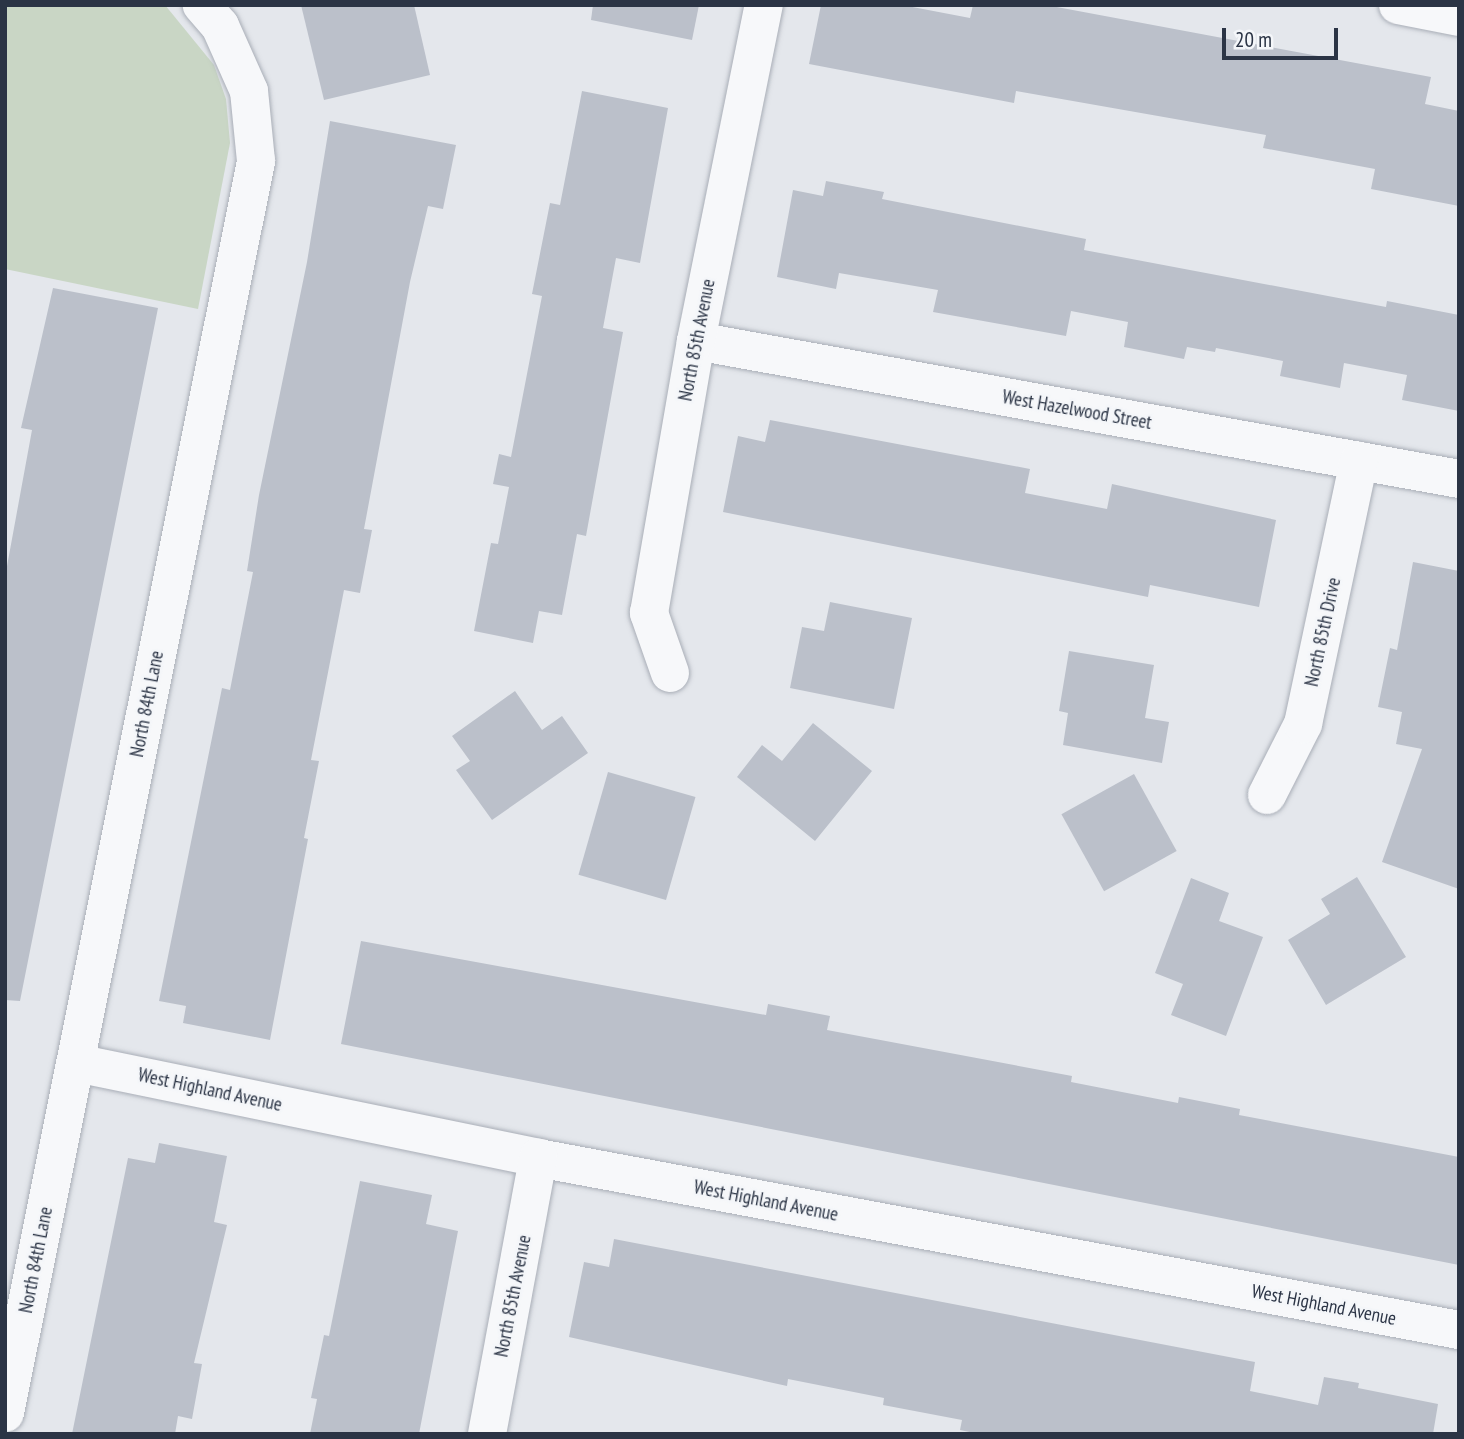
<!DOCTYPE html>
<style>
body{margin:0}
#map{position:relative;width:1464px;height:1439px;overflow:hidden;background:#e4e7ec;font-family:"PT Sans Narrow",sans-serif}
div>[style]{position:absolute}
.green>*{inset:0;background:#c9d6c5}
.building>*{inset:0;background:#bbc0ca;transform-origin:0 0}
.roads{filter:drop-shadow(0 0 2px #a9aeb7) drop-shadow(0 0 2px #a9aeb7)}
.minor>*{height:38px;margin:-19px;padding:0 19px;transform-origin:19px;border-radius:19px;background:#f7f8fa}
span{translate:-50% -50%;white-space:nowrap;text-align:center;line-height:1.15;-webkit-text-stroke:5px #f4f6f9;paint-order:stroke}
.street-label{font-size:19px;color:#2b3445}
.frame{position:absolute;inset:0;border:7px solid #2b3445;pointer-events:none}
.scale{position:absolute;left:1222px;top:28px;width:116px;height:32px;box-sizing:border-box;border:4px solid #2b3445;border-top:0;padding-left:9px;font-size:21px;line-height:24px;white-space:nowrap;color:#2b3445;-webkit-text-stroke:5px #f4f6f9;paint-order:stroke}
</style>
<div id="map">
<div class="green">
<i style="clip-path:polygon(5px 5px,165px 5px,214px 65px,226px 99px,230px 143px,198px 309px,5px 269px)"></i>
</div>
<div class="building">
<i style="clip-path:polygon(301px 5px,414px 5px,430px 75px,324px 100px)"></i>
<i style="clip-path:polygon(593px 5px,699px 5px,692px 40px,591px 20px)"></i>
<i style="clip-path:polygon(821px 5px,902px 5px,970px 18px,973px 5px,1046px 5px,1431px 77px,1425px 104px,1459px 111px,1459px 206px,1371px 189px,1375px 169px,1263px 148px,1266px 135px,1016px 91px,1014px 103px,809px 64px)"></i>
<i style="clip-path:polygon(582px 91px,668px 108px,640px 263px,616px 258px,603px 328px,623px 332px,586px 536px,577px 534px,562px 615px,539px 611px,533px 643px,474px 631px,491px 543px,498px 544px,509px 487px,493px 484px,499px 454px,511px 457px,542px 296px,532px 294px,550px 203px,560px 205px)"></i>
<i style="clip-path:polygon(330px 121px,456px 145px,443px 209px,428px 206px,410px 282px,364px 529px,372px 530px,360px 593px,344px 590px,311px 760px,319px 761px,304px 838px,308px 839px,270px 1040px,183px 1023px,186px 1006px,159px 1001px,222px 688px,230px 690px,253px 572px,247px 571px,259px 495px,307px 262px)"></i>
<i style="clip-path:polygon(826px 181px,884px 192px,882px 199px,1086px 239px,1084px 250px,1386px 307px,1387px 301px,1459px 315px,1459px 411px,1402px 400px,1407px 375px,1344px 363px,1340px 388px,1280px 376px,1283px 361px,1216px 348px,1215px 352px,1187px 347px,1184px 359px,1124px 347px,1128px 322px,1071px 311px,1066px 336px,933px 312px,938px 290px,839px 273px,836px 289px,777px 277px,793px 190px,823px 196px)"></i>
<i style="clip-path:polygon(53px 288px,158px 308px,20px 1001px,5px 1000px,5px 577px,32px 430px,21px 428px)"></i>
<i style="clip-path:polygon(770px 420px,1030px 469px,1025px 493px,1107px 509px,1112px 484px,1276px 520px,1259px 607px,1150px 585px,1148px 597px,723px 512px,738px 436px,765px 442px)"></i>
<i style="clip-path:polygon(1413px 562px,1459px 571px,1459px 889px,1382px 862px,1422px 749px,1396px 744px,1402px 712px,1378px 707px,1390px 648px,1397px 650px)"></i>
<i style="clip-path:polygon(830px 602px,912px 618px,894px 709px,790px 688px,802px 627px,824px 631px)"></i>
<i style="clip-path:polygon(1069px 651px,1154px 665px,1145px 718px,1169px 722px,1162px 763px,1063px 745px,1068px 713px,1059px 711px)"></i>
<i style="clip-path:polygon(515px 691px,542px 730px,562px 716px,588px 753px,492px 820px,456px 770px,470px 761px,452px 736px)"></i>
<i style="clip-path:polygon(813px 723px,872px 771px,815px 841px,737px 777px,762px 745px,782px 761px)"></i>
<i style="left:608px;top:772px;width:91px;height:107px;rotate:16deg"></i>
<i style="left:1134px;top:774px;width:88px;height:83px;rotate:61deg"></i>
<i style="clip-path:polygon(1357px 877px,1406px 957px,1326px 1005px,1288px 940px,1330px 914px,1321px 899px)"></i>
<i style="clip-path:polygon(1191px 878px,1229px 893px,1219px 921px,1263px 937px,1226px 1036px,1171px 1015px,1183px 984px,1155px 973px)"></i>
<i style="clip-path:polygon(361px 941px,766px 1015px,768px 1004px,830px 1016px,827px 1030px,1072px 1076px,1071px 1082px,1178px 1103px,1179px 1097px,1240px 1109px,1239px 1115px,1459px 1157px,1459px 1265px,341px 1044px)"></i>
<i style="clip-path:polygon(159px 1143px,227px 1156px,214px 1222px,227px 1225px,194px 1363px,202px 1364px,192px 1419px,178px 1416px,175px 1434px,72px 1434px,128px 1158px,155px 1163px)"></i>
<i style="clip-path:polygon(360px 1181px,432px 1195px,426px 1224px,458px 1231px,419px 1434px,310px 1434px,317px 1399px,311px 1398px,324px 1335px,329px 1336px)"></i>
<i style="clip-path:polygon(614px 1239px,1255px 1362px,1250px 1391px,1318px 1405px,1324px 1377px,1359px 1383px,1358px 1388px,1438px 1404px,1433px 1434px,979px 1434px,960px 1430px,962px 1420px,883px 1405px,884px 1398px,788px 1379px,787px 1386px,569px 1337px,584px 1262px,609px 1267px)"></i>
</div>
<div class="roads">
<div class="minor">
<i style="left:1398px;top:5px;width:62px;rotate:11.1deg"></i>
<i style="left:696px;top:341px;width:775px;rotate:10.25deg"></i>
<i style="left:670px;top:673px;width:64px;rotate:-109.3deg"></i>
<i style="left:649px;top:613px;width:276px;rotate:-80.2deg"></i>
<i style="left:696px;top:341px;width:343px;rotate:-78.6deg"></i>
<i style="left:1267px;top:795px;width:80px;rotate:-63.1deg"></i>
<i style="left:1303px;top:724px;width:269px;rotate:-78deg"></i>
<i style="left:76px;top:1063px;width:472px;rotate:11.6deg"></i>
<i style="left:538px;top:1158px;width:937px;rotate:10.58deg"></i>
<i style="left:5px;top:1413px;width:1277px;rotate:-78.66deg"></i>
<i style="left:256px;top:161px;width:70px;rotate:-95.7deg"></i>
<i style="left:249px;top:91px;width:71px;rotate:-114deg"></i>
<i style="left:220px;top:26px;width:28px;rotate:-131deg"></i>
<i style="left:487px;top:1434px;width:281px;rotate:-79.5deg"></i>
</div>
</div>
<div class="street-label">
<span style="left:697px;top:340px;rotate:-79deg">North 85th Avenue</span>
<span style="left:1077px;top:410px;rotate:10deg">West Hazelwood Street</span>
<span style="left:1323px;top:632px;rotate:-78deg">North 85th Drive</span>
<span style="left:147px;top:704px;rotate:-79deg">North 84th Lane</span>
<span style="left:210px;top:1090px;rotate:12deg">West Highland Avenue</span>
<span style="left:766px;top:1201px;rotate:11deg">West Highland Avenue</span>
<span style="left:36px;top:1260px;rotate:-79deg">North 84th Lane</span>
<span style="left:513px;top:1296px;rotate:-79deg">North 85th Avenue</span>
<span style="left:1324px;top:1305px;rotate:11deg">West Highland Avenue</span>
</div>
<div class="frame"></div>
<div class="scale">20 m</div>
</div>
